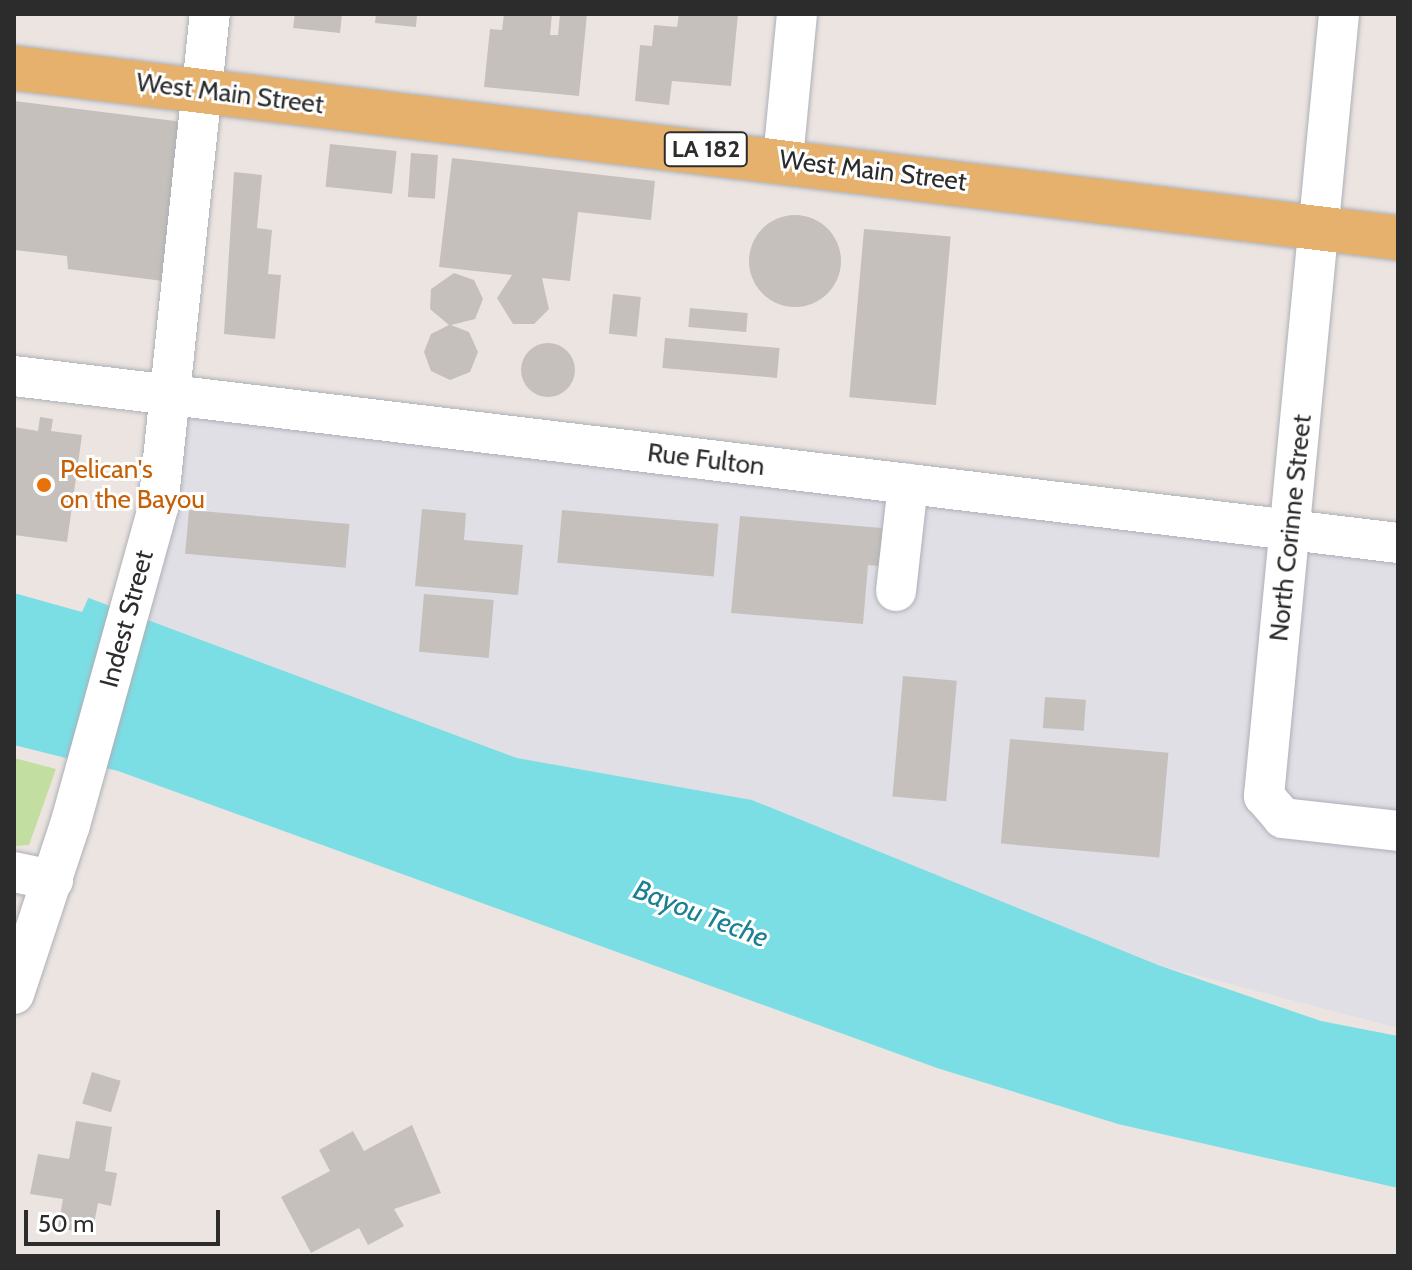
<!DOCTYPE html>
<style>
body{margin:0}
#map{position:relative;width:1412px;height:1270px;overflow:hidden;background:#ece4e0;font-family:Cabin,sans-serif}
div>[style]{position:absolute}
.industrial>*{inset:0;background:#e0dfe6}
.green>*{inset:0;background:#c2dea1}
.water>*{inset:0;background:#7cdee5}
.pier>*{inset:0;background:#ece4e0}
.building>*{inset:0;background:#c5c0bb;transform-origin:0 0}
.round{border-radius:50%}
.roads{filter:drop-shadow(0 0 2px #acb0b7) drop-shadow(0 0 2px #acb0b7)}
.minor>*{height:40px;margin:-20px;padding:0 20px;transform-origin:20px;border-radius:20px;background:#fff}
.major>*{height:44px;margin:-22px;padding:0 22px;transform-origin:22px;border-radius:22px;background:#e5b16c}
.dots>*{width:22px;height:22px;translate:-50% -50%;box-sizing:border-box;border:4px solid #fff;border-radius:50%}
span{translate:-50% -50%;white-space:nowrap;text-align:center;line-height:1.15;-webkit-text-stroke:6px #fff;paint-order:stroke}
.shield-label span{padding:2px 6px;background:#fff;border:2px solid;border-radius:6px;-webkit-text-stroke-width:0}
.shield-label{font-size:24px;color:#2c2c2c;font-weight:700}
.street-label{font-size:26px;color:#2c2c2c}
.food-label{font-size:26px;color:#c56008}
.left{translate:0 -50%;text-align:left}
.water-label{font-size:28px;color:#198193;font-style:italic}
.frame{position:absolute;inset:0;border:16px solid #2c2c2c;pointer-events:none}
.scale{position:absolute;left:24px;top:1210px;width:196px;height:36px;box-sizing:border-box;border:4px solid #2c2c2c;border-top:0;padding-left:10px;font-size:24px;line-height:28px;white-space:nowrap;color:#2c2c2c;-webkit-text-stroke:6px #fff;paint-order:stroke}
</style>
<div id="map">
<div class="industrial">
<i style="clip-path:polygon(174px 394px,1398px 541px,1398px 1028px,1158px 965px,752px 800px,517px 758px,149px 621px)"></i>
</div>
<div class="green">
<i style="clip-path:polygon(14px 758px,56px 769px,29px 845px,14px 846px)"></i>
</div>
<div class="water">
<i style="clip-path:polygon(14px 570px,517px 758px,752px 800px,1158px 965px,1321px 1021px,1398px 1036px,1398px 1188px,1118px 1124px,937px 1068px,118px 771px,14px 745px)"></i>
</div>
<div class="pier">
<i style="clip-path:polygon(14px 567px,90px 594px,82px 612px,14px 593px)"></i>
</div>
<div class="building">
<i style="clip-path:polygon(295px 14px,342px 14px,340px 33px,293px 28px)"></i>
<i style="clip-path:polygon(376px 14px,417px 14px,416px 27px,375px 23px)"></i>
<i style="clip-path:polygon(504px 14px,552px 14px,550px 35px,558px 35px,560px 14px,587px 14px,579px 96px,484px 87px,490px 29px,502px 30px)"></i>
<i style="clip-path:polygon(679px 14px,738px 14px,731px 86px,672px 81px,669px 105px,635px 101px,640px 45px,652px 46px,654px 25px,677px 27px)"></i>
<i style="clip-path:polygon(14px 101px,183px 122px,163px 281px,68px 269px,67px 256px,14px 250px)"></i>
<i style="left:330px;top:144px;width:67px;height:43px;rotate:6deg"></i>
<i style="left:411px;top:153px;width:27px;height:44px;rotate:4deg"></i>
<i style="clip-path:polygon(452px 158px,655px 181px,651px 220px,578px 212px,570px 281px,542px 278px,549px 309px,534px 324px,513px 324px,497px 298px,512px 275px,439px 267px)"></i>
<i style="clip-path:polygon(234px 172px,262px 175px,257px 228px,272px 230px,268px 274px,281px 275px,275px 339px,224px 334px)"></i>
<i class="round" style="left:749px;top:215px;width:92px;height:92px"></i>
<i style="left:864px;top:229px;width:87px;height:169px;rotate:5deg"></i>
<i style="clip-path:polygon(454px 273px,474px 280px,483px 299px,475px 319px,451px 325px,469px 332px,478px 352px,470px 372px,450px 380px,431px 371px,424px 352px,431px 334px,449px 325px,430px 309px,431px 289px)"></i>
<i style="left:613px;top:294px;width:28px;height:40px;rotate:6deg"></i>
<i style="left:690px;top:308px;width:58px;height:19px;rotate:5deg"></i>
<i style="left:665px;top:338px;width:115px;height:30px;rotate:5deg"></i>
<i class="round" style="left:521px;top:343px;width:54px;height:54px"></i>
<i style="clip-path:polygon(40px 417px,53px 419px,51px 431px,82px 435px,67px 542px,14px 535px,14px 427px,38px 431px)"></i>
<i style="clip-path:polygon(422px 509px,466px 513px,464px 540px,523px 545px,518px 595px,415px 586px)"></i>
<i style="left:189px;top:510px;width:161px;height:44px;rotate:5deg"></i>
<i style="left:562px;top:510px;width:157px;height:53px;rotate:5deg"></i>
<i style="clip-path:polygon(740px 516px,893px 529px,889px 567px,868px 565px,863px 624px,731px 613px)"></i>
<i style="left:424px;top:594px;width:70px;height:58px;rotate:5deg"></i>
<i style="left:903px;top:676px;width:54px;height:121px;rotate:5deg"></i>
<i style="left:1045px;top:697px;width:41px;height:31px;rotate:4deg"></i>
<i style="left:1010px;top:739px;width:159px;height:105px;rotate:5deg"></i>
<i style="left:92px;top:1072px;width:30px;height:33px;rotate:17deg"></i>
<i style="clip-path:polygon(76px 1121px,112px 1127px,105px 1171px,117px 1173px,111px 1206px,98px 1203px,92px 1234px,58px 1228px,63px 1199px,30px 1194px,38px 1154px,69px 1159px)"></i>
<i style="clip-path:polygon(412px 1125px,441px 1193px,394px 1209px,404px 1226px,368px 1245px,359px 1228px,311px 1253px,281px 1197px,330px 1171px,319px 1150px,353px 1131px,364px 1151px)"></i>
</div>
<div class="roads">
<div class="minor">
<i style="left:1339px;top:14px;width:786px;rotate:95.48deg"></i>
<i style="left:1264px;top:796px;width:29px;rotate:49deg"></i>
<i style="left:1283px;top:818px;width:116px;rotate:6.4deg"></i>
<i style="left:783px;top:159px;width:146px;rotate:-84.5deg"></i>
<i style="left:14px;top:376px;width:1394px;rotate:6.88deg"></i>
<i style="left:896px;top:591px;width:108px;rotate:-83.6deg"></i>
<i style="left:14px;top:872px;width:40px;rotate:12deg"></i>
<i style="left:14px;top:994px;width:178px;rotate:-71.7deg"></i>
<i style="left:70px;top:825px;width:330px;rotate:-74.5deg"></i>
<i style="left:158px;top:507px;width:496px;rotate:-84deg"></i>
</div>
<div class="major">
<i style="left:14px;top:68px;width:1394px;rotate:7deg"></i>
</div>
</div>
<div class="dots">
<i style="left:44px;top:485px;background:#e8710a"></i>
</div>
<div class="shield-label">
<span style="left:706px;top:149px">LA 182</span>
</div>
<div class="street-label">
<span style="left:230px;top:94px;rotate:7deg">West Main Street</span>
<span style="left:873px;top:171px;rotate:7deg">West Main Street</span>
<span style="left:706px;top:460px;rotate:7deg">Rue Fulton</span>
<span style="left:1291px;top:528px;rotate:-84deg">North Corinne Street</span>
<span style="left:127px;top:619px;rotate:-75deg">Indest Street</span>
</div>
<div class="food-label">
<span class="left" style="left:60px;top:485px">Pelican's<br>on the Bayou</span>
</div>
<div class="water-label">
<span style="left:701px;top:913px;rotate:21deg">Bayou Teche</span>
</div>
<div class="frame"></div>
<div class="scale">50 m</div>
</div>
